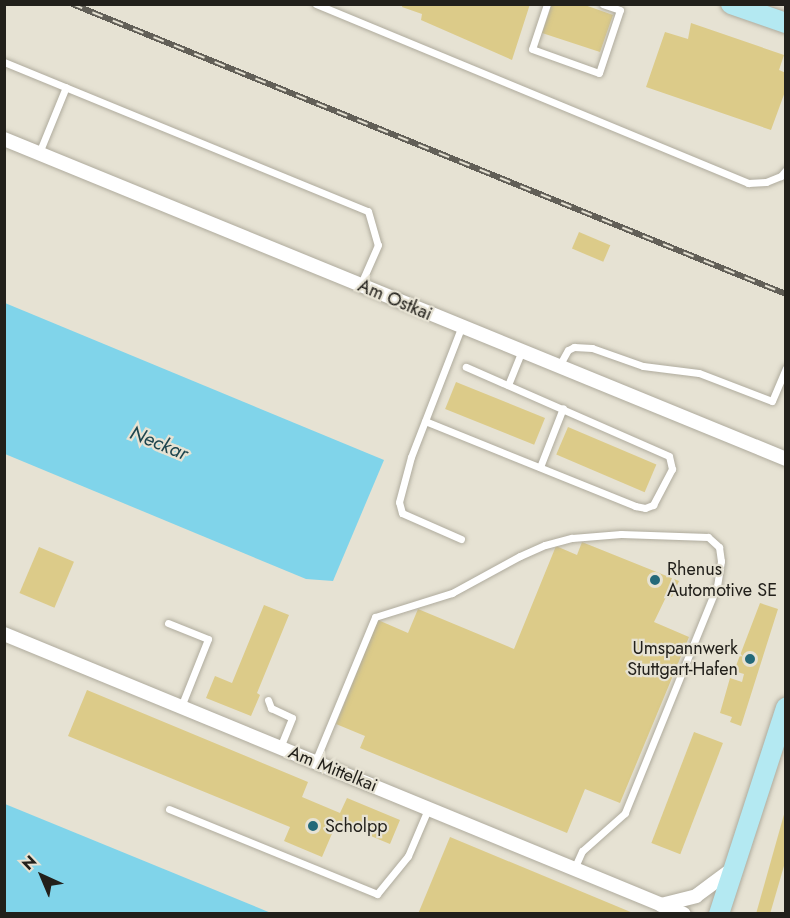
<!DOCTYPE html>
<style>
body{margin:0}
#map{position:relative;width:790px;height:918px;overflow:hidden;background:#e6e2d3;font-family:Jost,sans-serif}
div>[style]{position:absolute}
.water>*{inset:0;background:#80d4ea}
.building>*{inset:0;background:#dccb89;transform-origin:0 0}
.roads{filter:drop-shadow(0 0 2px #afab9d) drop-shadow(0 0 2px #afab9d)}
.service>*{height:7px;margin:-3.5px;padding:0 3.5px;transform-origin:3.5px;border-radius:3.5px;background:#fff}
.minor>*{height:14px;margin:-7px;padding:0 7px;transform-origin:7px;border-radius:7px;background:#fff}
.secondary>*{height:20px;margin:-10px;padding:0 10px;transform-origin:10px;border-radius:10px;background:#b4e9f2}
.rail>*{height:6px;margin-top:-3px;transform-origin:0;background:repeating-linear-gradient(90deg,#e6e2d3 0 11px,#625f57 0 22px);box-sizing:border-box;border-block:2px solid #625f57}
.dots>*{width:16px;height:16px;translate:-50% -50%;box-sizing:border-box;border:3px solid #e6e2d3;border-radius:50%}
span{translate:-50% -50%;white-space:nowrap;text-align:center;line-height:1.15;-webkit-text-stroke:4.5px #e6e2d3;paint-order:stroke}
.street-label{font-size:18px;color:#22201b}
.poi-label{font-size:18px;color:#22201b}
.left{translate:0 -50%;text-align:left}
.right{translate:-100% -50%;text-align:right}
.water-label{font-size:20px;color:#1e454e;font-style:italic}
.frame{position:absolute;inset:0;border:6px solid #22201b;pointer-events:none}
.north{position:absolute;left:12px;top:846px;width:60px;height:60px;-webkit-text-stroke:4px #e6e2d3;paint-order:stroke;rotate:316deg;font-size:16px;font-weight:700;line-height:24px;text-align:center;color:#22201b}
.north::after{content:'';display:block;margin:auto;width:21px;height:27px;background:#22201b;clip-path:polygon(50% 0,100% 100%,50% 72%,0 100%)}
</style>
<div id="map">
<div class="water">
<i style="clip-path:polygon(5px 303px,384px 460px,333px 581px,306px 579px,5px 454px)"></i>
<i style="clip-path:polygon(4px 804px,5px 804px,271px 913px,5px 913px)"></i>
</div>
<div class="building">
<i style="clip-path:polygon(403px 4px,530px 4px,512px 60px,421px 20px,422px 14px,402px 7px)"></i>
<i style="clip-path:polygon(552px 4px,582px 4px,613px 15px,600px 52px,542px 33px)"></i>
<i style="clip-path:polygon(691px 23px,784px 55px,779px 70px,786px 73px,786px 89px,771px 130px,646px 87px,665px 32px,688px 39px)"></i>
<i style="left:579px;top:232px;width:34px;height:18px;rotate:23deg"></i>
<i style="left:456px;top:382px;width:96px;height:29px;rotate:22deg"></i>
<i style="left:568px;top:427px;width:96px;height:30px;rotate:23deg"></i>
<i style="clip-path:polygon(582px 542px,679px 581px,672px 597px,667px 595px,654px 622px,689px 637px,620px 803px,585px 789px,567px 833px,360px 748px,365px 736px,336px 724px,378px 620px,408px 633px,418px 609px,514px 649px,556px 546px,577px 555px)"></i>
<i style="left:39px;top:547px;width:38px;height:50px;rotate:23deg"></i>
<i style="clip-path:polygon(760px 603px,778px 609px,741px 726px,730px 722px,732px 717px,720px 713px,730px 678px,742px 682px,744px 674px,734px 671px)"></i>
<i style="clip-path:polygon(264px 605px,289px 615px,257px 693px,260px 695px,251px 716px,206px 698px,215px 676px,232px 683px)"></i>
<i style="clip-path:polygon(87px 690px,308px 782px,302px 797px,340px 813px,347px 798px,400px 820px,390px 844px,337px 822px,322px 857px,284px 841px,290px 827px,68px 736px)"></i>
<i style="left:694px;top:732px;width:31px;height:119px;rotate:21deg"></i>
<i style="clip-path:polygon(785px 811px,786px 859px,770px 914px,756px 914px)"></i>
<i style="clip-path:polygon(450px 837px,633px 913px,633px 914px,418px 914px)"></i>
</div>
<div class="roads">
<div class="service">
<i style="left:316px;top:4px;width:468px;rotate:22.5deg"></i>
<i style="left:748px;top:183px;width:18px;rotate:-3deg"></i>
<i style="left:766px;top:182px;width:16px;rotate:-22deg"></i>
<i style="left:781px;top:176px;width:8px;rotate:-50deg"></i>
<i style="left:547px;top:4px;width:47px;rotate:108.4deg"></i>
<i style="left:532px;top:49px;width:71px;rotate:19.7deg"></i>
<i style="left:599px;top:73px;width:66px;rotate:-71.6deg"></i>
<i style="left:620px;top:10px;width:18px;rotate:-161deg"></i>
<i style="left:4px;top:62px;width:393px;rotate:22.3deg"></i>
<i style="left:368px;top:211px;width:35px;rotate:74deg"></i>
<i style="left:378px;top:245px;width:45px;rotate:113.7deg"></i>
<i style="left:39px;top:153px;width:71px;rotate:-67.8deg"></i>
<i style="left:559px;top:366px;width:18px;rotate:-61deg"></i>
<i style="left:568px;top:350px;width:7px;rotate:-27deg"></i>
<i style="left:574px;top:347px;width:18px;rotate:3deg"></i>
<i style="left:592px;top:348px;width:54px;rotate:19.4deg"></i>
<i style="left:643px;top:366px;width:56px;rotate:7.1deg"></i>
<i style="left:699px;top:373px;width:78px;rotate:21deg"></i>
<i style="left:772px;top:401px;width:36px;rotate:-67deg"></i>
<i style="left:508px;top:385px;width:35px;rotate:-68deg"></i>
<i style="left:425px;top:421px;width:227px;rotate:22deg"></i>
<i style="left:635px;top:506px;width:10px;rotate:11deg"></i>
<i style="left:645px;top:508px;width:9px;rotate:-21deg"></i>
<i style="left:653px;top:505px;width:41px;rotate:-62.2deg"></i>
<i style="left:672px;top:469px;width:13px;rotate:-103deg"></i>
<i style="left:669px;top:456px;width:222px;rotate:-156.3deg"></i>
<i style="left:540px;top:467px;width:63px;rotate:-68.7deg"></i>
<i style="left:461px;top:539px;width:64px;rotate:-156.2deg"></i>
<i style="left:402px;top:513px;width:11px;rotate:-105deg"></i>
<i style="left:399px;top:502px;width:47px;rotate:-75.1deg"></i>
<i style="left:411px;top:457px;width:138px;rotate:-68.8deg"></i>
<i style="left:168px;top:623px;width:43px;rotate:21.8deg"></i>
<i style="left:208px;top:639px;width:73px;rotate:111.7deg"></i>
<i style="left:268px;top:700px;width:9px;rotate:69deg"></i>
<i style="left:271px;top:708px;width:23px;rotate:25deg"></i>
<i style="left:292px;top:718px;width:32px;rotate:112deg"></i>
<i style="left:315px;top:762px;width:157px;rotate:-67.5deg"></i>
<i style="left:375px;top:617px;width:81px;rotate:-17.3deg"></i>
<i style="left:452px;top:593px;width:77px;rotate:-28.6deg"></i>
<i style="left:520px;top:556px;width:27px;rotate:-24deg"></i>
<i style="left:545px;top:545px;width:28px;rotate:-15deg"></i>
<i style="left:572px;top:538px;width:49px;rotate:-4.7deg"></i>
<i style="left:621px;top:534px;width:87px;rotate:2deg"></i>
<i style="left:708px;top:537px;width:15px;rotate:42deg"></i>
<i style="left:719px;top:547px;width:14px;rotate:82deg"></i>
<i style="left:721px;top:561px;width:25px;rotate:99deg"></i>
<i style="left:717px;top:586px;width:245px;rotate:112.1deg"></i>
<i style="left:625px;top:813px;width:57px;rotate:138.5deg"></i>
<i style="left:582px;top:851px;width:20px;rotate:114deg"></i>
<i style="left:169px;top:809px;width:225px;rotate:22.2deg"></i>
<i style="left:377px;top:894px;width:49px;rotate:-50.8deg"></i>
<i style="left:408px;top:856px;width:51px;rotate:-66.9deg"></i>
</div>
<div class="minor">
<i style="left:4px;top:139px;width:845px;rotate:22.25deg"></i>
<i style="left:4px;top:634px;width:735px;rotate:22.38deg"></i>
<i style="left:661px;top:905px;width:36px;rotate:-14deg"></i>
<i style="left:696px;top:896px;width:49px;rotate:-36.6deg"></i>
</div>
<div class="secondary">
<i style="left:731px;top:4px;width:58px;rotate:19.1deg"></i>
<i style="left:719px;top:914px;width:217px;rotate:-72deg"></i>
</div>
</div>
<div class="rail">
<i style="left:72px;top:4px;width:771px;rotate:22.11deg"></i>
</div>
<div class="dots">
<i style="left:655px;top:580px;background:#246979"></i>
<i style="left:750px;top:659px;background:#246979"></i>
<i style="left:313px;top:826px;background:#246979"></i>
</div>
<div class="street-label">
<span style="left:395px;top:300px;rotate:23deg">Am Ostkai</span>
<span style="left:333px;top:769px;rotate:22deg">Am Mittelkai</span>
</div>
<div class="poi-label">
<span class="left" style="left:667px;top:580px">Rhenus<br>Automotive SE</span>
<span class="right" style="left:738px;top:659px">Umspannwerk<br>Stuttgart-Hafen</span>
<span class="left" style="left:325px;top:826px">Scholpp</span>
</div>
<div class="water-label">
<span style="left:159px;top:443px;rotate:22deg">Neckar</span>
</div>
<div class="frame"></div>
<div class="north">N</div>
</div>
